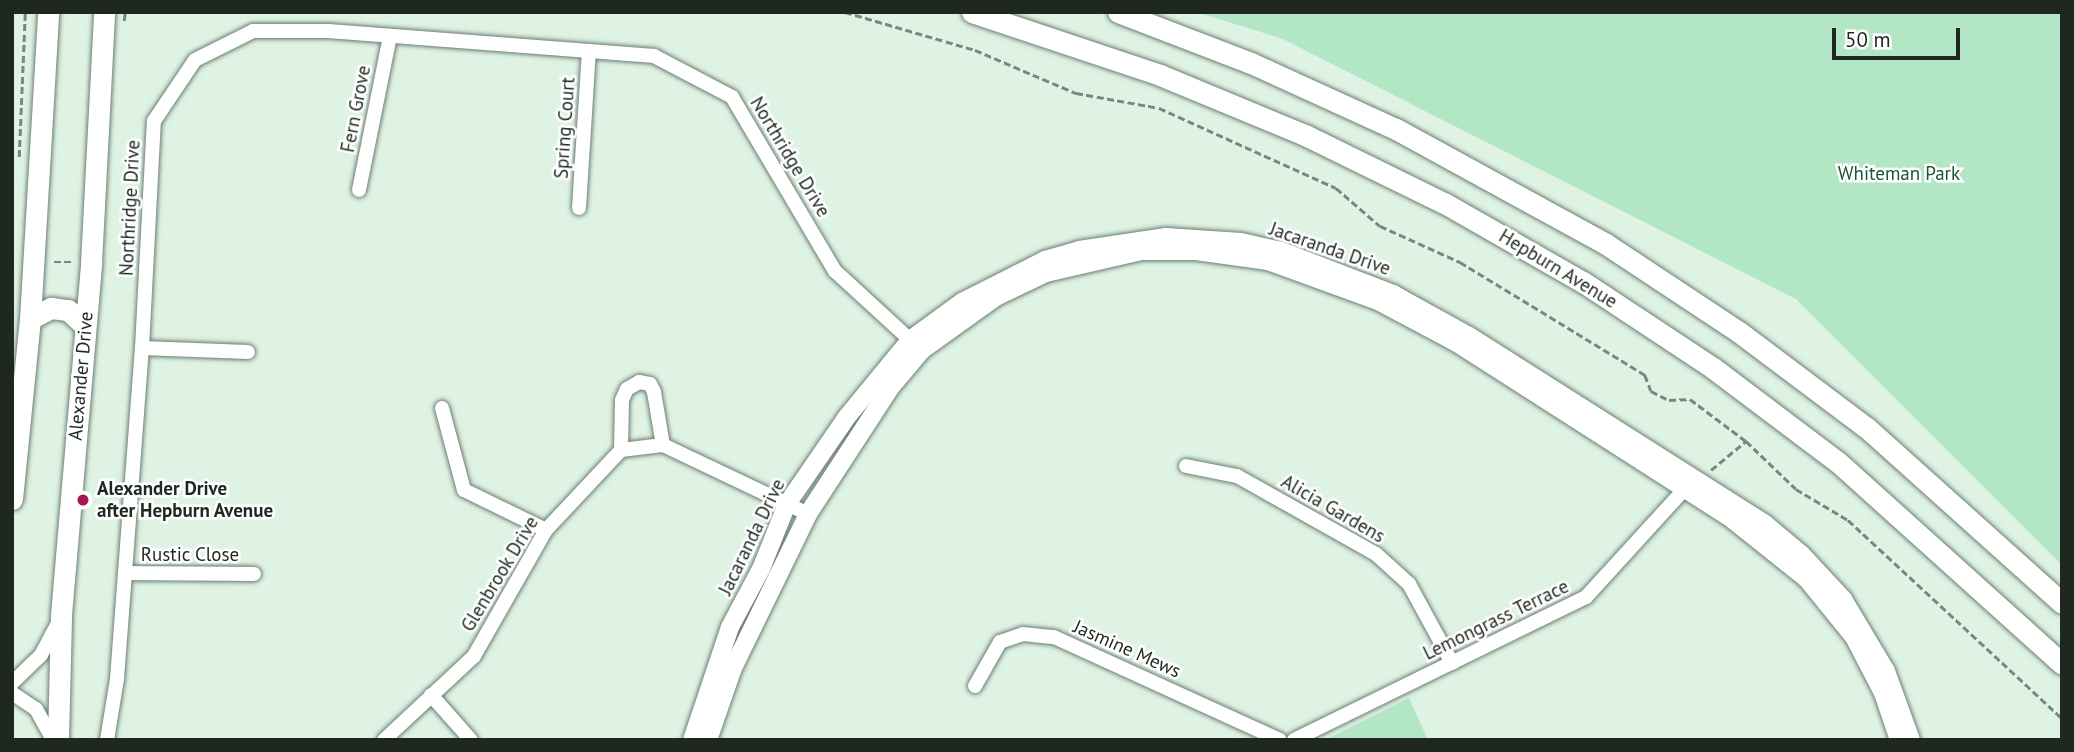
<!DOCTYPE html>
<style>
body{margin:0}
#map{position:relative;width:2074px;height:752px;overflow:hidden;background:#def3e4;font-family:"PT Sans",sans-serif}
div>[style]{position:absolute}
.green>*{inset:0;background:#b3e6c4}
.path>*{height:2.5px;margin-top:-1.25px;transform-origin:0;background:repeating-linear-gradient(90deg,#79877c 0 7px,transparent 0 10.5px)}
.roads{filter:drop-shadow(0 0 2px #6b7e71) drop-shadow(0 0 2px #6b7e71)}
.minor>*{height:14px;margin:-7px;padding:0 7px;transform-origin:7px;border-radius:7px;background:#fff}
.tertiary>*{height:18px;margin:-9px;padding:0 9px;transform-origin:9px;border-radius:9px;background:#fff}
.primary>*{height:21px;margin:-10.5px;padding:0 10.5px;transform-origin:10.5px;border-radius:10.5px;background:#fff}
.dots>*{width:19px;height:19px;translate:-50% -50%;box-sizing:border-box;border:4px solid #fff;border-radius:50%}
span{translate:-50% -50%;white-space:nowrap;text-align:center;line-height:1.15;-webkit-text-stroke:5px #fff;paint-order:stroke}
.street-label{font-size:19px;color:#1f2721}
.park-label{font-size:19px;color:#1b5635}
.poi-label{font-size:19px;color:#1f2721;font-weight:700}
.left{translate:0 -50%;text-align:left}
.frame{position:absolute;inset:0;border:14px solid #1f2721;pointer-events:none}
.scale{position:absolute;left:1832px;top:28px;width:128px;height:32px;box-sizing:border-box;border:4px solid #1f2721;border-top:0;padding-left:9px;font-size:21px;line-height:24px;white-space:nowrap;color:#1f2721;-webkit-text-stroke:5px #fff;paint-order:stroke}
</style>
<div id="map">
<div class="green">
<i style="clip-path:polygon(1196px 12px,2062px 12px,2062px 565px,1796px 299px,1283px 39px)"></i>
<i style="clip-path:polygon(1409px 698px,1428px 740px,1325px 740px)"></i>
</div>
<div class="path">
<i style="left:845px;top:12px;width:135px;rotate:16.3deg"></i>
<i style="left:975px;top:50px;width:110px;rotate:23.1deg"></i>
<i style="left:1076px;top:93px;width:84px;rotate:10.2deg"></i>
<i style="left:1159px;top:108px;width:194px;rotate:24.3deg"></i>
<i style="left:1336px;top:188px;width:58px;rotate:40.8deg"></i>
<i style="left:1380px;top:226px;width:88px;rotate:24.2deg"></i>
<i style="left:1460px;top:262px;width:217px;rotate:31.4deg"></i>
<i style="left:1645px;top:375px;width:17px;rotate:69deg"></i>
<i style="left:1651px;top:391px;width:20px;rotate:27deg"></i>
<i style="left:1669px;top:400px;width:21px;rotate:-3deg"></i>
<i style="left:1690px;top:399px;width:70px;rotate:36.9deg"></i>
<i style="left:1746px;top:441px;width:69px;rotate:43.8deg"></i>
<i style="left:1796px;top:489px;width:61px;rotate:30.8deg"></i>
<i style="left:1848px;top:520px;width:292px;rotate:42.8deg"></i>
<i style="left:124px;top:21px;width:9px;rotate:-84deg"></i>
<i style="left:19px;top:157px;width:145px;rotate:-87.6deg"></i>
<i style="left:54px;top:262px;width:18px"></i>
<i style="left:1711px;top:470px;width:45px;rotate:-39.6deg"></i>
</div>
<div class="roads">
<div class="minor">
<i style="left:359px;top:190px;width:157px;rotate:-78.6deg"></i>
<i style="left:579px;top:208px;width:157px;rotate:-86.4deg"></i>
<i style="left:142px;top:348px;width:106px;rotate:2.2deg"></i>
<i style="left:442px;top:408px;width:85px;rotate:75deg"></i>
<i style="left:464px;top:490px;width:91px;rotate:26deg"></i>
<i style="left:621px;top:450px;width:50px;rotate:-88.9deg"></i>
<i style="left:622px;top:400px;width:12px;rotate:-66deg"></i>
<i style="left:627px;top:389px;width:14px;rotate:-30deg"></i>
<i style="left:639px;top:382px;width:11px;rotate:10deg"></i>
<i style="left:650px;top:384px;width:9px;rotate:63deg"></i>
<i style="left:654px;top:392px;width:54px;rotate:80.4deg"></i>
<i style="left:1186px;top:466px;width:52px;rotate:11.1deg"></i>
<i style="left:1237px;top:476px;width:159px;rotate:29.3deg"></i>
<i style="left:1376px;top:554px;width:45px;rotate:42.3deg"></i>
<i style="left:1409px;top:584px;width:90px;rotate:61.4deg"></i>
<i style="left:125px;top:573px;width:129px;rotate:0.4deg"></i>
<i style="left:12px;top:683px;width:40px;rotate:-44deg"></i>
<i style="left:41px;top:655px;width:36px;rotate:-62deg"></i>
<i style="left:975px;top:686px;width:51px;rotate:-60.4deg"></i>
<i style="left:1000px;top:642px;width:24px;rotate:-19deg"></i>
<i style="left:1023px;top:634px;width:31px;rotate:6deg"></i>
<i style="left:1054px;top:637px;width:248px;rotate:24.5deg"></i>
<i style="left:12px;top:693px;width:29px;rotate:34deg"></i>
<i style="left:36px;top:709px;width:35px;rotate:61deg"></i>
<i style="left:431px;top:695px;width:60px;rotate:48.4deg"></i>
<i style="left:107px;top:740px;width:62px;rotate:-80.7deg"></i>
<i style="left:117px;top:679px;width:332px;rotate:-85.7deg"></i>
<i style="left:142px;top:348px;width:227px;rotate:-87deg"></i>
<i style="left:154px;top:121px;width:73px;rotate:-56.1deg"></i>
<i style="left:195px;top:60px;width:65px;rotate:-26.6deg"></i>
<i style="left:253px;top:31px;width:76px"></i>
<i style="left:329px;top:31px;width:326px;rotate:4.4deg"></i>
<i style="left:654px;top:56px;width:88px;rotate:27.7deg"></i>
<i style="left:732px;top:97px;width:202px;rotate:59.4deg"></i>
<i style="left:835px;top:271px;width:113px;rotate:42.5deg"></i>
<i style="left:384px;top:740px;width:123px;rotate:-43deg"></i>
<i style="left:474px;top:656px;width:145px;rotate:-60.3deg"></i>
<i style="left:546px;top:530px;width:110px;rotate:-46.8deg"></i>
<i style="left:621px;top:450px;width:42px;rotate:-6.8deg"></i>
<i style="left:663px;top:445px;width:161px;rotate:25.4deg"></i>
<i style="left:1294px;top:740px;width:325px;rotate:-26.1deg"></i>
<i style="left:1586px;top:597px;width:156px;rotate:-47.6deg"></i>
</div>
<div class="tertiary">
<i style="left:692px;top:740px;width:119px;rotate:-71.4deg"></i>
<i style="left:730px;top:627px;width:66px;rotate:-61.9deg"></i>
<i style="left:761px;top:569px;width:70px;rotate:-68.2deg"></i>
<i style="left:787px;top:504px;width:104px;rotate:-55.5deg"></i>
<i style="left:846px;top:418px;width:101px;rotate:-50.6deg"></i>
<i style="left:910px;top:340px;width:64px;rotate:-36.2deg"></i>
<i style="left:962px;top:302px;width:93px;rotate:-26.8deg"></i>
<i style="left:1045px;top:260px;width:35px;rotate:-16deg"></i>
<i style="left:1079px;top:250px;width:88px;rotate:-8.5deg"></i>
<i style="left:1166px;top:237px;width:75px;rotate:3.8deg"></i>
<i style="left:1241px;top:242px;width:41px;rotate:12.7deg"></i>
<i style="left:1281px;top:251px;width:120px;rotate:21deg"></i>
<i style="left:1393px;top:294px;width:87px;rotate:28.9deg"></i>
<i style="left:1469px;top:336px;width:351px;rotate:32.4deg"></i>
<i style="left:1765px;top:524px;width:47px;rotate:39.8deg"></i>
<i style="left:1801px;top:554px;width:62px;rotate:47deg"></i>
<i style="left:1843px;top:599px;width:84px;rotate:59.2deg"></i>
<i style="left:1886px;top:671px;width:73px;rotate:70.1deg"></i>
<i style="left:708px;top:740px;width:76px;rotate:-70.9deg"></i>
<i style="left:733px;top:668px;width:171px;rotate:-64deg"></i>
<i style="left:808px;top:514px;width:150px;rotate:-56.9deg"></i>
<i style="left:890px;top:388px;width:50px;rotate:-49.9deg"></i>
<i style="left:922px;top:350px;width:91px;rotate:-35.6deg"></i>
<i style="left:996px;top:297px;width:55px;rotate:-25.6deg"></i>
<i style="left:1046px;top:273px;width:98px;rotate:-13deg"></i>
<i style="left:1141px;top:251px;width:55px"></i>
<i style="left:1196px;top:251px;width:73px;rotate:7.9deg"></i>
<i style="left:1268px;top:261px;width:117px;rotate:20deg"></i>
<i style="left:1378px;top:301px;width:89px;rotate:28deg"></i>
<i style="left:1457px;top:343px;width:322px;rotate:32.6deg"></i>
<i style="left:1728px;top:516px;width:101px;rotate:38.6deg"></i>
<i style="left:1807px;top:579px;width:75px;rotate:51deg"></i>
<i style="left:1854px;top:637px;width:63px;rotate:62.6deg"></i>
<i style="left:1883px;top:693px;width:50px;rotate:71.2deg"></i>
</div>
<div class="primary">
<i style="left:972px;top:12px;width:198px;rotate:18.5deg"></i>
<i style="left:1160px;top:75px;width:157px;rotate:22.5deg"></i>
<i style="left:1305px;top:135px;width:157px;rotate:26.1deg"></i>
<i style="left:1446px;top:204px;width:158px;rotate:29.7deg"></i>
<i style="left:1583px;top:282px;width:156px;rotate:33.5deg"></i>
<i style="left:1713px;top:368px;width:158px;rotate:37deg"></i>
<i style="left:1839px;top:463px;width:300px;rotate:42deg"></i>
<i style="left:1118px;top:12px;width:142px;rotate:21deg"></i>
<i style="left:1251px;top:63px;width:159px;rotate:24.5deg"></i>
<i style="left:1396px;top:129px;width:239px;rotate:28.7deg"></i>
<i style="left:1606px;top:244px;width:159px;rotate:33.5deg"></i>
<i style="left:1739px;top:332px;width:160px;rotate:36.9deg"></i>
<i style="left:1867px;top:428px;width:262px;rotate:41.9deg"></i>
<i style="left:30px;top:319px;width:24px;rotate:-28deg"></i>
<i style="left:51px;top:308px;width:17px;rotate:7deg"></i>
<i style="left:68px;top:310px;width:23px;rotate:43deg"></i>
<i style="left:12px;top:499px;width:181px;rotate:-84.3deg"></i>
<i style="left:30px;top:319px;width:308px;rotate:-86.6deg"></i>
<i style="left:58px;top:740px;width:125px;rotate:-88.6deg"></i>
<i style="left:61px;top:615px;width:353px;rotate:-85.1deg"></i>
<i style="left:91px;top:263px;width:251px;rotate:-87deg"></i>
</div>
</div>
<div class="dots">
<i style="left:83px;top:500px;background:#a8164f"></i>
</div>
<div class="street-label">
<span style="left:356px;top:109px;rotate:-79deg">Fern Grove</span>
<span style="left:565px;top:128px;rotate:-86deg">Spring Court</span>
<span style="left:790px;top:157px;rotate:59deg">Northridge Drive</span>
<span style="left:130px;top:208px;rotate:-87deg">Northridge Drive</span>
<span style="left:1330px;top:249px;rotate:19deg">Jacaranda Drive</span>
<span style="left:1558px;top:269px;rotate:31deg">Hepburn Avenue</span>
<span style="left:81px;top:376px;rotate:-85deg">Alexander Drive</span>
<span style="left:1333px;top:509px;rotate:30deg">Alicia Gardens</span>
<span style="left:752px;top:537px;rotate:-64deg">Jacaranda Drive</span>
<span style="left:190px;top:555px">Rustic Close</span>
<span style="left:500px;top:574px;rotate:-59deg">Glenbrook Drive</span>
<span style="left:1496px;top:620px;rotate:-26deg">Lemongrass Terrace</span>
<span style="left:1127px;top:649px;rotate:24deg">Jasmine Mews</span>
</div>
<div class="park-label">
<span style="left:1899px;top:174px">Whiteman Park</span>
</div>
<div class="poi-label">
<span class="left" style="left:97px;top:500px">Alexander Drive<br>after Hepburn Avenue</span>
</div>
<div class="frame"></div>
<div class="scale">50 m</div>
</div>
